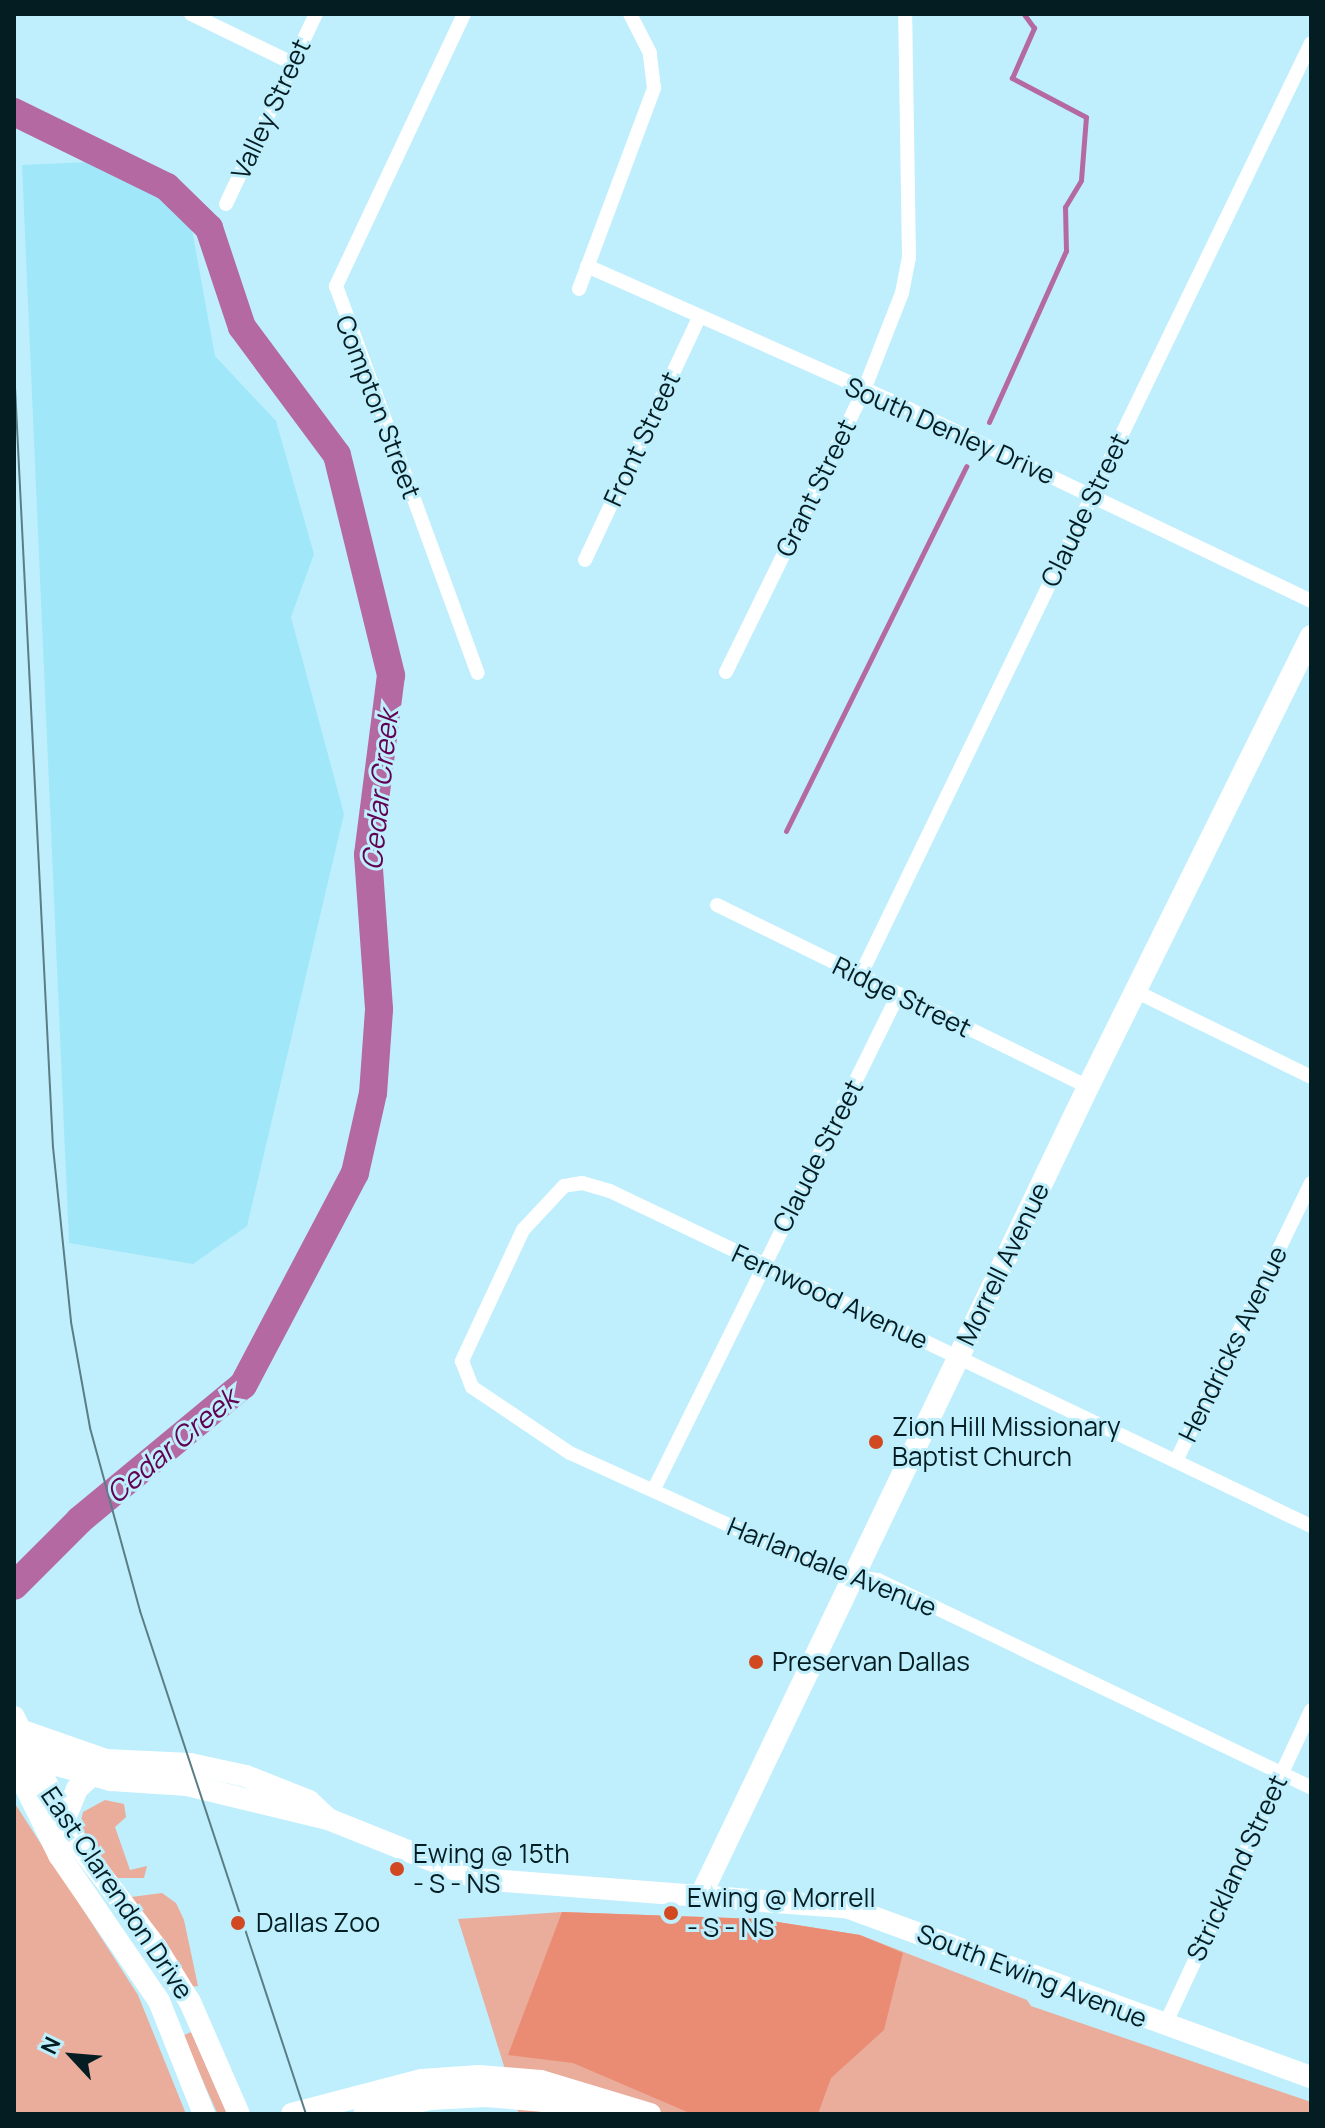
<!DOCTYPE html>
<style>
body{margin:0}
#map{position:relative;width:1325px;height:2128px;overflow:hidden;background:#bfeffc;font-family:Manrope,sans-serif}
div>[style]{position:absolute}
.built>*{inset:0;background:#a0e7fa}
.green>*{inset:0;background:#eaac9b;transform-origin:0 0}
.forest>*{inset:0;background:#ea8c73}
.stream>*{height:5px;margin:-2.5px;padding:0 2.5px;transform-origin:2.5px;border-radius:2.5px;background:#b469a3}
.river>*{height:28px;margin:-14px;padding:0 14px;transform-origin:14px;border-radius:14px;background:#b469a3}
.street>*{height:14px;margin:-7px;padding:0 7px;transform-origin:7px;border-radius:7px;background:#fff}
.secondary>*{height:22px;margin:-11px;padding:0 11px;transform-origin:11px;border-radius:11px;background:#fff}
.tram>*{height:2px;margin:-1px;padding:0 1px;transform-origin:1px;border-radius:1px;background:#5a7d86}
.dots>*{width:22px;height:22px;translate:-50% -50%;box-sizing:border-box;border:4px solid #bfeffc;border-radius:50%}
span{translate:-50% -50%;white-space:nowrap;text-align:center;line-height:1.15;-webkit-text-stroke:6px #bfeffc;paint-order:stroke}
.street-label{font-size:26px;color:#041d23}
.poi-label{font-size:26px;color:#041d23}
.left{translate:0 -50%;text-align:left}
.water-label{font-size:28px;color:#620054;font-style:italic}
.frame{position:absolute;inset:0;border:16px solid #041d23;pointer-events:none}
.north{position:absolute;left:32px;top:2016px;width:80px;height:80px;-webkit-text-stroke:6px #bfeffc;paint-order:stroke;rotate:296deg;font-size:22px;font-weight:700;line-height:32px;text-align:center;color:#041d23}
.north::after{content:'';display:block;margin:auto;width:28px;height:36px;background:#041d23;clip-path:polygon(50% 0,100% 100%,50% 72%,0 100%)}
</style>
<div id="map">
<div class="built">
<i style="clip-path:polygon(89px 162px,189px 213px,215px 356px,276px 421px,314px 554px,291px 617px,344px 814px,247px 1226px,193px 1264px,69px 1243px,22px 165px)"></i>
</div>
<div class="green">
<i style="clip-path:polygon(105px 1800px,124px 1804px,126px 1817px,115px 1827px,130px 1870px,147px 1866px,144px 1878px,113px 1878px,80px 1825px,83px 1812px)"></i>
<i style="clip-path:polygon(14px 1802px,138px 1995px,186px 2114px,14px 2114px)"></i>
<i style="clip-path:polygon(162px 1893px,176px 1903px,184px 1920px,198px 1986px,188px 1987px,131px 1897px)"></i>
<i style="clip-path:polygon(562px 1912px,759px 1919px,860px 1935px,1027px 2000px,1031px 2006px,1311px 2102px,1311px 2114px,519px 2114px,458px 1919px)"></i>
<i style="left:191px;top:2032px;width:90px;height:9px;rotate:66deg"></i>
</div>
<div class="forest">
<i style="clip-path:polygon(562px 1912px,759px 1919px,860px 1935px,903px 1953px,884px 2030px,831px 2078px,818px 2114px,692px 2114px,573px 2063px,508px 2055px)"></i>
</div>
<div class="stream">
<i style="left:989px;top:422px;width:188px;rotate:-65.8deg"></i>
<i style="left:1066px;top:251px;width:44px;rotate:-91.3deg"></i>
<i style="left:1065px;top:207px;width:31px;rotate:-59deg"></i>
<i style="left:1081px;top:180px;width:63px;rotate:-85.5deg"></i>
<i style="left:1086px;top:117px;width:84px;rotate:-152.2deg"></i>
<i style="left:1012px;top:78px;width:55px;rotate:-66.3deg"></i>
<i style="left:1034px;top:28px;width:17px;rotate:-126deg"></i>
<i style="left:786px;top:831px;width:407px;rotate:-63.7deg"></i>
</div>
<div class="river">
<i style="left:14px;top:112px;width:170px;rotate:26.1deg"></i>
<i style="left:167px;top:187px;width:59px;rotate:44.3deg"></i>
<i style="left:209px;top:228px;width:104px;rotate:71.6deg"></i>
<i style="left:242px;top:327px;width:159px;rotate:53.4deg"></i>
<i style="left:337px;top:455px;width:227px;rotate:76.2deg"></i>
<i style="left:391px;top:675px;width:181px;rotate:97.3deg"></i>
<i style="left:368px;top:855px;width:155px;rotate:85.9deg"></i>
<i style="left:379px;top:1010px;width:83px;rotate:94.1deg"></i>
<i style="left:373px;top:1093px;width:82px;rotate:102.7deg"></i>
<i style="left:355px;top:1173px;width:240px;rotate:117.8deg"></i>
<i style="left:243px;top:1385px;width:212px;rotate:140.4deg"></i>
<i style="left:80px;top:1520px;width:93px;rotate:135deg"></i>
</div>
<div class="street">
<i style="left:191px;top:14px;width:112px;rotate:25.9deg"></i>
<i style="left:464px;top:14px;width:301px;rotate:115.2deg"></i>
<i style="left:336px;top:286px;width:412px;rotate:69.9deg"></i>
<i style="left:226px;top:204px;width:210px;rotate:-64.7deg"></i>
<i style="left:587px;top:266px;width:352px;rotate:23.9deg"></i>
<i style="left:909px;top:409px;width:445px;rotate:25.5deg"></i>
<i style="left:579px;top:289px;width:215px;rotate:-69.5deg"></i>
<i style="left:654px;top:88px;width:35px;rotate:-97deg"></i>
<i style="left:650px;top:53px;width:44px;rotate:-117.1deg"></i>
<i style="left:585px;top:560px;width:268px;rotate:-64.8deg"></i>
<i style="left:726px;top:672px;width:314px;rotate:-63.9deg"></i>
<i style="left:864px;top:390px;width:104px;rotate:-68.6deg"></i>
<i style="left:902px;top:293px;width:36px;rotate:-79deg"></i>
<i style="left:909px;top:258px;width:244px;rotate:-90.9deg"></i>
<i style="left:717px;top:905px;width:413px;rotate:26.1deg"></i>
<i style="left:860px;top:976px;width:1036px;rotate:-64.2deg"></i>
<i style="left:1135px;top:991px;width:196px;rotate:26deg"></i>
<i style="left:1176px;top:1461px;width:309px;rotate:-64.1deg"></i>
<i style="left:654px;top:1489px;width:551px;rotate:-63.71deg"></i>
<i style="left:1311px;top:1526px;width:777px;rotate:-154.46deg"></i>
<i style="left:610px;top:1191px;width:29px;rotate:-164deg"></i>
<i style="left:582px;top:1183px;width:18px;rotate:171deg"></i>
<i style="left:564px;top:1186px;width:60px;rotate:133deg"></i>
<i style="left:523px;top:1230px;width:145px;rotate:115deg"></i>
<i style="left:462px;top:1361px;width:28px;rotate:69deg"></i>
<i style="left:472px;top:1387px;width:118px;rotate:34deg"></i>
<i style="left:570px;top:1453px;width:290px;rotate:24.4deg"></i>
<i style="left:834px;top:1573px;width:45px;rotate:9deg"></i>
<i style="left:878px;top:1580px;width:480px;rotate:25.6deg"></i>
<i style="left:1164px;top:2027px;width:349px;rotate:-65.1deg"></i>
</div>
<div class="secondary">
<i style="left:14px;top:1717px;width:136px;rotate:63.8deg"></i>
<i style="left:74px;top:1839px;width:136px;rotate:52.8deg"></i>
<i style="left:156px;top:1947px;width:65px;rotate:58.3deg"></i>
<i style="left:190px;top:2002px;width:122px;rotate:66.4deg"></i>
<i style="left:14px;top:1728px;width:97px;rotate:19.2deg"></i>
<i style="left:106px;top:1760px;width:84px;rotate:2.7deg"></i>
<i style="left:190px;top:1764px;width:57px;rotate:12.1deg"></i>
<i style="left:246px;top:1776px;width:68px;rotate:21.6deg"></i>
<i style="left:309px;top:1801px;width:26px;rotate:43deg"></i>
<i style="left:14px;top:1753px;width:101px;rotate:15.6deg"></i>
<i style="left:111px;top:1780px;width:76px;rotate:3.8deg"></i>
<i style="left:187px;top:1785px;width:145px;rotate:13.6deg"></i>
<i style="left:328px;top:1819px;width:162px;rotate:21.8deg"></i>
<i style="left:478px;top:1879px;width:369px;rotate:4.4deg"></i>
<i style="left:846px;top:1907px;width:495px;rotate:20.1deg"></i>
<i style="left:14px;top:1764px;width:102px;rotate:63.7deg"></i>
<i style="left:59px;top:1855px;width:177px;rotate:55.6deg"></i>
<i style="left:159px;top:2001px;width:122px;rotate:68.3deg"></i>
<i style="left:64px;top:1821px;width:35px;rotate:-68deg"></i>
<i style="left:77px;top:1789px;width:21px;rotate:-43deg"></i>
<i style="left:701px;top:1895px;width:896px;rotate:-64.41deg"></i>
<i style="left:1088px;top:1087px;width:503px;rotate:-63.69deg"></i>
<i style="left:292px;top:2114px;width:134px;rotate:-14.7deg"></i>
<i style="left:422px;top:2080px;width:57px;rotate:-4deg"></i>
<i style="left:479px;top:2076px;width:62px;rotate:4.6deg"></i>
<i style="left:541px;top:2081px;width:114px;rotate:16.8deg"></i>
<i style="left:364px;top:2114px;width:68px;rotate:-12.8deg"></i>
<i style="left:430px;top:2099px;width:56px;rotate:-3.1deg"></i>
<i style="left:486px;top:2096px;width:58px;rotate:4.9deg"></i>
<i style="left:544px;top:2101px;width:52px;rotate:14.6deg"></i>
</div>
<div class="tram">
<i style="left:14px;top:367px;width:781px;rotate:87.14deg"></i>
<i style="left:53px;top:1147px;width:176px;rotate:84.1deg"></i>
<i style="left:71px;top:1322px;width:108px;rotate:79.8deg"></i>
<i style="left:90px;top:1428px;width:190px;rotate:74.7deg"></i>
<i style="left:140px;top:1611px;width:530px;rotate:71.74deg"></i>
</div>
<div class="dots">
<i style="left:876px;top:1442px;background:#d14821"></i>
<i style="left:756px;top:1662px;background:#d14821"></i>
<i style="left:397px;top:1869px;background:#d14821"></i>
<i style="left:671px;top:1913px;background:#d14821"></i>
<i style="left:238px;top:1923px;background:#d14821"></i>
</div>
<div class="street-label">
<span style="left:271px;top:109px;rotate:-65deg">Valley Street</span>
<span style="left:378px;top:407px;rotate:69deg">Compton Street</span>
<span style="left:950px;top:431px;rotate:24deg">South Denley Drive</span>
<span style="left:642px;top:439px;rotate:-65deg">Front Street</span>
<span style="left:816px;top:488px;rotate:-64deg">Grant Street</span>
<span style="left:1085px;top:510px;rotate:-64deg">Claude Street</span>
<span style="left:902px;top:997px;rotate:26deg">Ridge Street</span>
<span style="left:818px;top:1156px;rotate:-63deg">Claude Street</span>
<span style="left:1003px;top:1264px;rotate:-64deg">Morrell Avenue</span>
<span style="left:830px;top:1297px;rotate:25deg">Fernwood Avenue</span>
<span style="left:1233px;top:1344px;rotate:-64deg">Hendricks Avenue</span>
<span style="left:832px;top:1567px;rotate:22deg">Harlandale Avenue</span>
<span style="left:1237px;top:1868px;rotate:-65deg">Strickland Street</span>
<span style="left:117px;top:1893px;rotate:56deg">East Clarendon Drive</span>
<span style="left:1032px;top:1976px;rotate:21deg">South Ewing Avenue</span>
</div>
<div class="poi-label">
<span class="left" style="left:892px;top:1442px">Zion Hill Missionary<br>Baptist Church</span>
<span class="left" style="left:772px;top:1662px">Preservan Dallas</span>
<span class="left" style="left:413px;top:1869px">Ewing @ 15th<br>- S - NS</span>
<span class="left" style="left:687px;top:1913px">Ewing @ Morrell<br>- S - NS</span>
<span class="left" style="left:256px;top:1923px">Dallas Zoo</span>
</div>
<div class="water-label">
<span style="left:379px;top:790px;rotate:-84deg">Cedar Creek</span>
<span style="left:171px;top:1445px;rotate:-40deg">Cedar Creek</span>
</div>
<div class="frame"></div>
<div class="north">N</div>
</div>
